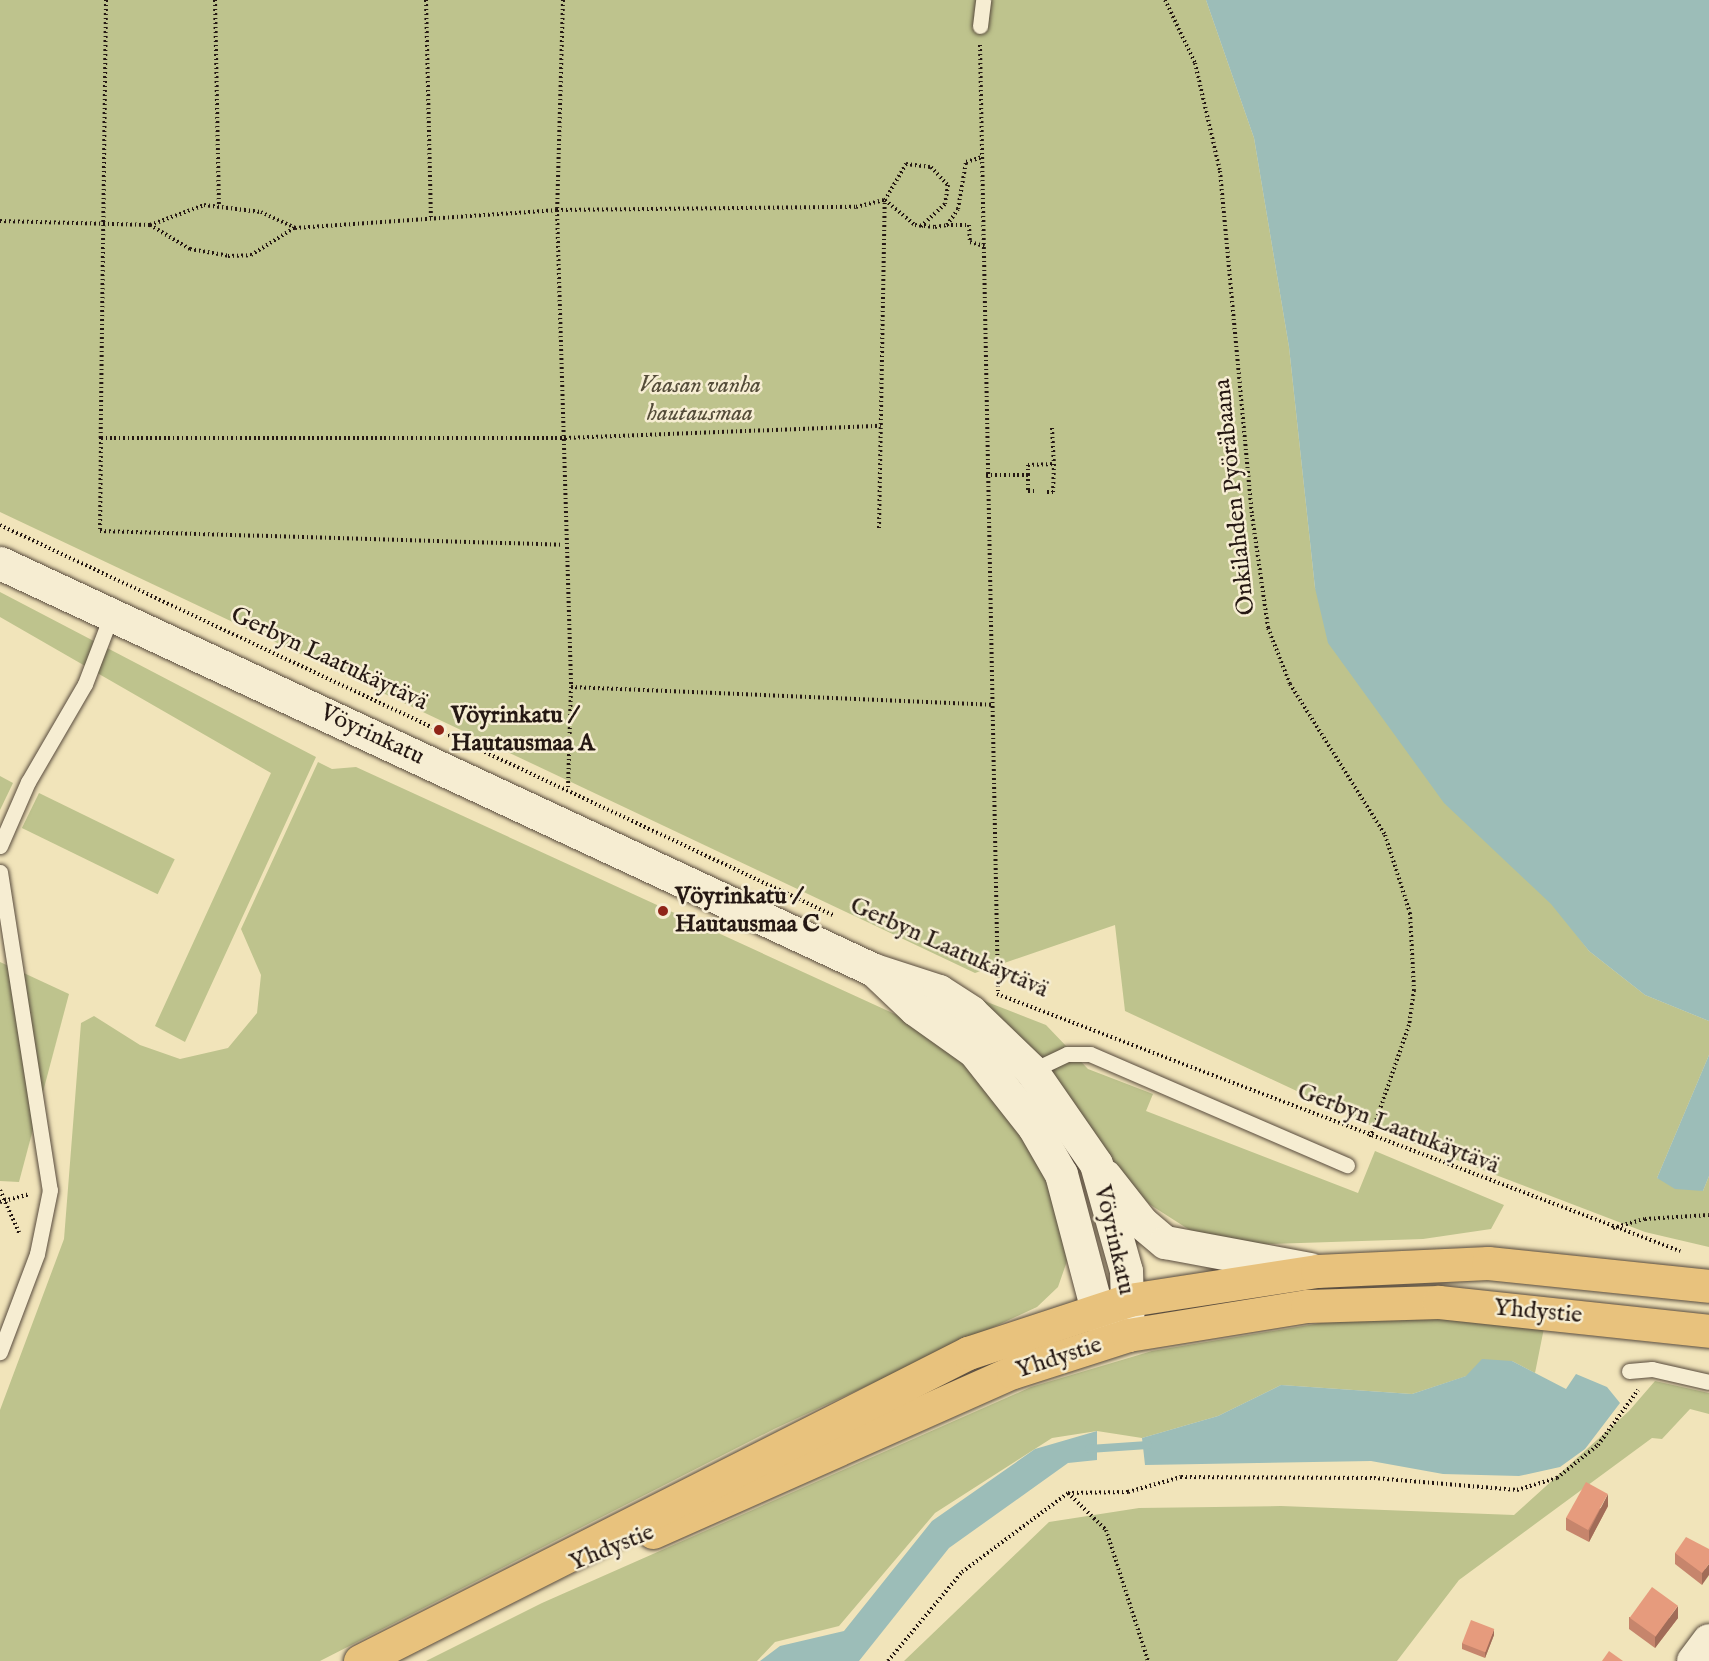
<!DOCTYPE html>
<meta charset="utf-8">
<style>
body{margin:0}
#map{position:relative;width:1709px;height:1661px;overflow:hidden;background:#f1e4ba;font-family:"IM FELL English",serif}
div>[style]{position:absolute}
.green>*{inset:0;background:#bec38d;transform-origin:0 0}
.water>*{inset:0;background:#9cbdb8}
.stream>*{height:8px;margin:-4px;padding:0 4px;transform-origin:4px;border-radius:4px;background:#9cbdb8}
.path>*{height:4px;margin-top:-2px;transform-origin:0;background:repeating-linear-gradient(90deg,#251813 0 1.5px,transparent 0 4.5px)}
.roads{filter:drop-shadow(0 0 2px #584b3d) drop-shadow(0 0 2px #584b3d)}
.service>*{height:15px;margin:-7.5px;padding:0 7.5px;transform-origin:7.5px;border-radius:7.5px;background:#f6edd2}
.minor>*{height:32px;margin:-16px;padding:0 16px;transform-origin:16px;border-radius:16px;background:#f6edd2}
.secondary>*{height:33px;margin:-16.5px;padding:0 16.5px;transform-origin:16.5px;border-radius:16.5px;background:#f6edd2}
.primary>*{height:33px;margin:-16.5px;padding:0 16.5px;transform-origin:16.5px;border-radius:16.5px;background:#e8c27d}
.wall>*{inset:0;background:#c6856c}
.shaded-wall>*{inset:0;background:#a16c58}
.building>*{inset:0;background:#e69b7d;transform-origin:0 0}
.dots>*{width:16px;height:16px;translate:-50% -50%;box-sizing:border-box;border:3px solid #f6edd2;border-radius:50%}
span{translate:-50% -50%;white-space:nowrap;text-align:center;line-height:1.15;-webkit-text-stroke:5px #f6edd2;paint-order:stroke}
.park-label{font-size:24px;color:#534b38;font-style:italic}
.street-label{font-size:24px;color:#251813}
.poi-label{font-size:24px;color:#251813;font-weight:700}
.left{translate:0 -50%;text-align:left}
</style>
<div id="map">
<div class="green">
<i style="clip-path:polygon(0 0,1206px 0,1254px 138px,1289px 347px,1315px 588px,1589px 951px,1645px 995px,1709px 1021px,1709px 1055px,1657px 1178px,1703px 1191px,1709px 1176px,1709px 1247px,1645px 1232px,1391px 1135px,1125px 1011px,1115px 925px,975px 973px,0 512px)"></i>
<i style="clip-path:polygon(0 592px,316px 757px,185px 1042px,155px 1026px,271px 773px,0 617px)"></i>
<i style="clip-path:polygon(318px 762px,332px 769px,356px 767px,910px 1021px,955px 1051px,1047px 1171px,1067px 1261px,1058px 1287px,1037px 1307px,774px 1429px,320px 1661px,0 1661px,0 1410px,64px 1239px,81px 1023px,94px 1016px,140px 1045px,180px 1059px,228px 1048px,257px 1013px,261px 975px,241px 929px)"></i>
<i style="clip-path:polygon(0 776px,13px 783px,0 810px)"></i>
<i style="left:39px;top:793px;width:151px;height:39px;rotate:26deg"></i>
<i style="clip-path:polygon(0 962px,69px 994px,19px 1182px,0 1181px)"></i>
<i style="clip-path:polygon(969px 995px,1046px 1025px,1088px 1069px,1153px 1094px,1146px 1111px,1358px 1193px,1375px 1151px,1504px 1205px,1491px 1229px,1423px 1239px,1235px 1245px,1199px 1236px,1149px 1204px)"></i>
<i style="clip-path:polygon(1466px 1315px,1545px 1323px,1535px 1373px,1512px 1361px,1412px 1394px,1281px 1385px,1218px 1416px,1142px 1438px,1097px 1431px,1052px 1438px,935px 1513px,839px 1626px,775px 1642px,757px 1661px,426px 1661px,542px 1603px,1031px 1387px,1152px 1351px,1321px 1323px)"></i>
<i style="clip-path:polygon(1655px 1381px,1709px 1393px,1709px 1414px,1690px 1409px,1662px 1439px,1652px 1438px,1459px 1580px,1397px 1661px,904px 1661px,1049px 1522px,1139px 1508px,1281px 1506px,1514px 1515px,1629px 1411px)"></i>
</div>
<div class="water">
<i style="clip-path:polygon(1206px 0,1709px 0,1709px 1021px,1645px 995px,1589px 951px,1551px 904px,1444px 803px,1328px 643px,1315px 588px,1289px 347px,1254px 138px)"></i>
<i style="clip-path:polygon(1709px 1055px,1709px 1176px,1703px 1191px,1675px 1189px,1657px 1178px)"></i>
<i style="clip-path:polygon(1482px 1359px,1512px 1361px,1566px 1389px,1576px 1374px,1607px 1387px,1620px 1403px,1585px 1449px,1560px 1467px,1519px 1476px,1443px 1474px,1371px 1461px,1145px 1465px,1142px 1438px,1218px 1416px,1281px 1385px,1412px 1394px,1466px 1376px)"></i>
<i style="clip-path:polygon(1097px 1431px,1097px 1460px,1068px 1463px,949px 1548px,859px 1661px,760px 1661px,780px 1646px,844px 1631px,932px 1521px,1035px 1449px)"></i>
</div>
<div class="stream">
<i style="left:1089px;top:1449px;width:59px;rotate:-3.9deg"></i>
</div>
<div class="path">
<i style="left:106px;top:0;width:438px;rotate:90.7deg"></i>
<i style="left:101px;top:438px;width:464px"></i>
<i style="left:565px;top:438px;width:316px;rotate:-2.2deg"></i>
<i style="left:215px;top:0;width:207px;rotate:88.9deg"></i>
<i style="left:426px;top:0;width:219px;rotate:88.7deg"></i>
<i style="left:563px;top:0;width:210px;rotate:91.6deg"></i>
<i style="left:557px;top:210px;width:477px;rotate:88.3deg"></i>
<i style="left:571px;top:687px;width:103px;rotate:91.7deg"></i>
<i style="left:1165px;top:0;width:70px;rotate:64.5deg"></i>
<i style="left:1195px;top:63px;width:111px;rotate:77deg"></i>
<i style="left:1220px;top:171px;width:345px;rotate:84.7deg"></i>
<i style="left:1252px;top:515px;width:114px;rotate:81.9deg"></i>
<i style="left:1268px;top:628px;width:60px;rotate:68.6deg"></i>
<i style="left:1290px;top:684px;width:178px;rotate:57.8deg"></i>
<i style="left:1385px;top:835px;width:82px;rotate:72.2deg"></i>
<i style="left:1410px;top:913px;width:77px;rotate:87deg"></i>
<i style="left:1414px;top:990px;width:35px;rotate:98deg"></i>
<i style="left:1409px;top:1025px;width:120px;rotate:109deg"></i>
<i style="left:980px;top:45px;width:949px;rotate:88.91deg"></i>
<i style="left:0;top:221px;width:150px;rotate:1.5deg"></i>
<i style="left:150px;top:225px;width:58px;rotate:-20.3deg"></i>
<i style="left:204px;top:205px;width:57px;rotate:7deg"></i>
<i style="left:261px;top:212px;width:38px;rotate:25deg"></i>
<i style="left:295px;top:228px;width:263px;rotate:-3.9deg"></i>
<i style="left:557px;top:210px;width:299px;rotate:-0.6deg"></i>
<i style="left:856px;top:207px;width:30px;rotate:-14deg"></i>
<i style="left:885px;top:200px;width:39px;rotate:40deg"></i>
<i style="left:915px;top:225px;width:20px;rotate:6deg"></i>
<i style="left:935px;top:227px;width:12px;rotate:-9deg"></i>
<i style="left:947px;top:225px;width:19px;rotate:-55deg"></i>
<i style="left:958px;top:209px;width:48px;rotate:-80.3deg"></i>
<i style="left:966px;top:162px;width:17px;rotate:-17deg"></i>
<i style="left:150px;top:225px;width:47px;rotate:31deg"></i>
<i style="left:190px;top:249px;width:39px;rotate:10deg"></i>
<i style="left:228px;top:256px;width:23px;rotate:-2deg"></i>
<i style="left:251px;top:255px;width:51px;rotate:-32.1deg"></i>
<i style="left:947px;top:225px;width:22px"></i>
<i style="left:969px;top:225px;width:17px;rotate:87deg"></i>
<i style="left:970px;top:242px;width:15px;rotate:16deg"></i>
<i style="left:1052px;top:428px;width:36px;rotate:87deg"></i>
<i style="left:101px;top:438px;width:93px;rotate:90.6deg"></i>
<i style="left:100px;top:531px;width:462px;rotate:1.7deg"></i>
<i style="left:986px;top:475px;width:42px"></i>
<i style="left:1028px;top:475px;width:16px;rotate:90deg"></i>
<i style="left:1028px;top:491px;width:8px"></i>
<i style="left:1028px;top:475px;width:10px;rotate:-90deg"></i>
<i style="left:1028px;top:465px;width:26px;rotate:-2deg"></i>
<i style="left:1054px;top:464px;width:28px;rotate:92deg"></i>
<i style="left:1053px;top:492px;width:6px;rotate:180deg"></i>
<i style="left:0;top:525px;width:920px;rotate:25.09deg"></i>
<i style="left:879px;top:528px;width:328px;rotate:-89deg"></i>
<i style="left:885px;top:200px;width:42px;rotate:-59.7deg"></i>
<i style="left:906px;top:164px;width:25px;rotate:7deg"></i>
<i style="left:931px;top:167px;width:25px;rotate:47deg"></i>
<i style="left:948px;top:185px;width:19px;rotate:99deg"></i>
<i style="left:945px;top:204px;width:33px;rotate:137deg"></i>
<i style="left:571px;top:687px;width:421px;rotate:2.4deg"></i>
<i style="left:997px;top:994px;width:730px;rotate:20.62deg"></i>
<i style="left:0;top:1190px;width:49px;rotate:66deg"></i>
<i style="left:0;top:1202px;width:31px;rotate:-15deg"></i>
<i style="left:1613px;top:1228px;width:33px;rotate:-16deg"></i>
<i style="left:1645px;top:1219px;width:64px;rotate:-3.6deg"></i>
<i style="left:1068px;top:1493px;width:60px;rotate:-1deg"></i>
<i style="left:1128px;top:1492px;width:55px;rotate:-15.8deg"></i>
<i style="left:1181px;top:1477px;width:193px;rotate:0.3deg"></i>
<i style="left:1374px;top:1478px;width:144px;rotate:4.8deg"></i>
<i style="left:1517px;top:1490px;width:42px;rotate:-16.7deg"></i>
<i style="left:1557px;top:1478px;width:53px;rotate:-38.8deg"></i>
<i style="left:1598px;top:1445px;width:68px;rotate:-54deg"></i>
<i style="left:888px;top:1661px;width:116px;rotate:-50.3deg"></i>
<i style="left:962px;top:1572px;width:132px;rotate:-36.7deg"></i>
<i style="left:1068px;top:1493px;width:53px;rotate:44.2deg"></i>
<i style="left:1106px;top:1530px;width:138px;rotate:72.2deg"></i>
</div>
<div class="roads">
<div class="service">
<i style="left:980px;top:26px;width:26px;rotate:-83deg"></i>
<i style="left:0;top:846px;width:70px;rotate:-66.4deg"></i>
<i style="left:28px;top:782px;width:113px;rotate:-59.8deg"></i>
<i style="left:85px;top:684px;width:73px;rotate:-69.1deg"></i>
<i style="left:0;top:872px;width:322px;rotate:81.1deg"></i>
<i style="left:50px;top:1190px;width:65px;rotate:101.5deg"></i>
<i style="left:37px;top:1254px;width:105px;rotate:110.7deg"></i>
<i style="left:1029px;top:1072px;width:42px;rotate:-25.3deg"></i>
<i style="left:1067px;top:1054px;width:23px"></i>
<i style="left:1090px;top:1054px;width:280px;rotate:23.4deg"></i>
<i style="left:1629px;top:1371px;width:23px;rotate:-5deg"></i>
<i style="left:1652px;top:1369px;width:58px;rotate:12.8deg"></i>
</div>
<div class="minor">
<i style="left:1693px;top:1661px;width:26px;rotate:-53deg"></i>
</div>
<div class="secondary">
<i style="left:0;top:563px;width:964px;rotate:24.97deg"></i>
<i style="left:874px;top:970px;width:68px;rotate:17.9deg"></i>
<i style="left:939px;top:991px;width:38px;rotate:33deg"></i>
<i style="left:971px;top:1012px;width:83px;rotate:44deg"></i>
<i style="left:1031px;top:1070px;width:114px;rotate:55.3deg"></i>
<i style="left:1096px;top:1164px;width:111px;rotate:74.3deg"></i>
<i style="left:1126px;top:1271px;width:64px;rotate:88.2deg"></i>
<i style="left:1128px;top:1335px;width:24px;rotate:-163deg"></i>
<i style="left:1105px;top:1328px;width:20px;rotate:-114deg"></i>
<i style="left:1097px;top:1310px;width:141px;rotate:-104.8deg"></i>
<i style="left:1061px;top:1174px;width:54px;rotate:-119.9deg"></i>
<i style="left:1034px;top:1127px;width:97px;rotate:-128.3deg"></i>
<i style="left:974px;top:1051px;width:72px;rotate:-144.6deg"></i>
<i style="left:915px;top:1009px;width:57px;rotate:-136.4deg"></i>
<i style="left:1105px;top:1176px;width:60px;rotate:51.8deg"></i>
<i style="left:1142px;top:1223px;width:30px;rotate:40deg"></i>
<i style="left:1165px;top:1242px;width:147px;rotate:10.6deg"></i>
</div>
<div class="primary">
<i style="left:653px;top:1532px;width:394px;rotate:-24deg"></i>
<i style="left:1013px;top:1372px;width:121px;rotate:-17.8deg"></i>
<i style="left:1128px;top:1335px;width:181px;rotate:-9.2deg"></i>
<i style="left:1307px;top:1306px;width:132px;rotate:-1.7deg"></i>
<i style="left:1439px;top:1302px;width:272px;rotate:6.1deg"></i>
<i style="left:360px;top:1661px;width:682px;rotate:-26.87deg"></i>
<i style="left:968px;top:1353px;width:169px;rotate:-18.2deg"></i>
<i style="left:1129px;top:1300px;width:190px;rotate:-8.8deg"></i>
<i style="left:1317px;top:1271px;width:171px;rotate:-2.7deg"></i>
<i style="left:1488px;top:1263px;width:222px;rotate:5.9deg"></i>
</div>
</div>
<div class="wall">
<i style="clip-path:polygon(1608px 1506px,1589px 1542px,1566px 1530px,1566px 1518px)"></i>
<i style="clip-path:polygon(1709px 1549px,1702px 1585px,1675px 1564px,1675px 1553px)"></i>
<i style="clip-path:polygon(1629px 1617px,1678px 1618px,1655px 1648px,1629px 1629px)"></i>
<i style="clip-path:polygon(1494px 1635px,1485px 1658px,1462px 1649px,1462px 1643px)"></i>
</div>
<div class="shaded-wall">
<i style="clip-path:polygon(1608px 1494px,1608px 1506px,1589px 1542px,1589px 1531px)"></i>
<i style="clip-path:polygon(1709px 1564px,1709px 1575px,1702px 1585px,1702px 1573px)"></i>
<i style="clip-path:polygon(1678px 1606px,1678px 1618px,1655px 1648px,1655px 1637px)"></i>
<i style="clip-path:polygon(1494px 1629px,1494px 1635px,1485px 1658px,1485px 1652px)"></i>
</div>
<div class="building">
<i style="left:1586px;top:1482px;width:25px;height:41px;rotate:29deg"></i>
<i style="clip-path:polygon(1686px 1537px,1709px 1549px,1709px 1564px,1702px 1573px,1675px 1553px)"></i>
<i style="left:1652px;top:1587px;width:32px;height:38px;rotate:36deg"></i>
<i style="left:1471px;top:1620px;width:25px;height:25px;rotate:21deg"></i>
<i style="clip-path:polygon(1609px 1651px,1623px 1661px,1602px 1661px)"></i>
</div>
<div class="dots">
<i style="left:439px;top:730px;background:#8f2418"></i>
<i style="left:663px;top:911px;background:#8f2418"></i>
</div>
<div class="park-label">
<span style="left:700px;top:400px">Vaasan vanha<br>hautausmaa</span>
</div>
<div class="street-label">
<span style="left:1235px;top:497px;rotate:-96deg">Onkilahden Pyöräbaana</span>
<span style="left:329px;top:659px;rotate:25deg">Gerbyn Laatukäytävä</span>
<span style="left:372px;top:735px;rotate:25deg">Vöyrinkatu</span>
<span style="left:949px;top:948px;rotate:24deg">Gerbyn Laatukäytävä</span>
<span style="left:1398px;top:1129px;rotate:21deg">Gerbyn Laatukäytävä</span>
<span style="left:1114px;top:1240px;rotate:77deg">Vöyrinkatu</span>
<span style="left:1538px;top:1312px;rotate:5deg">Yhdystie</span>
<span style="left:1059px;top:1358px;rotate:-18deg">Yhdystie</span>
<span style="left:612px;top:1548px;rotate:-22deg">Yhdystie</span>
</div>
<div class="poi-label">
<span class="left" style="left:451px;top:730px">Vöyrinkatu /<br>Hautausmaa A</span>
<span class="left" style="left:675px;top:911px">Vöyrinkatu /<br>Hautausmaa C</span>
</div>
</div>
